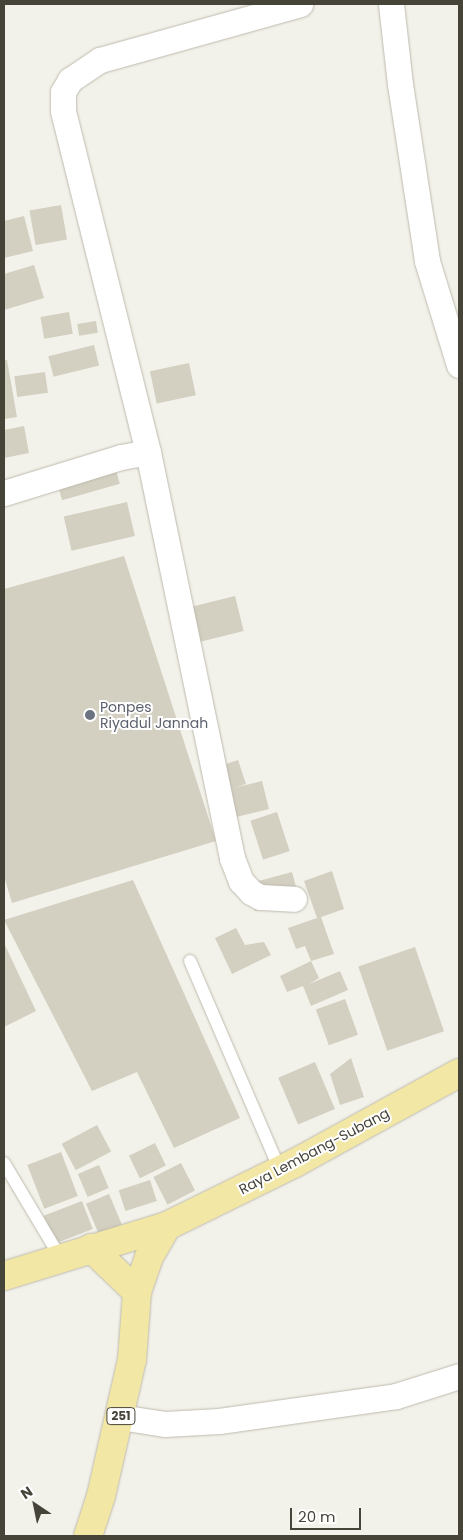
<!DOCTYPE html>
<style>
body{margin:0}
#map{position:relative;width:463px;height:1540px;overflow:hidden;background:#f3f2ea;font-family:Poppins,sans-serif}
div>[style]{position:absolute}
.building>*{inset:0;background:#d3cfc1;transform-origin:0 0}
.roads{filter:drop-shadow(0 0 1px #bebaae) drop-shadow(0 0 1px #bebaae)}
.service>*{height:12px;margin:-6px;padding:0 6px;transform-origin:6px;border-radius:6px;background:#fff}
.minor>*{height:25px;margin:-12.5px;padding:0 12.5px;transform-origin:12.5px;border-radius:12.5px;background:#fff}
.primary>*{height:28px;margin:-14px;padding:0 14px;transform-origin:14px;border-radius:14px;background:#f2e7a4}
.dots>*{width:14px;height:14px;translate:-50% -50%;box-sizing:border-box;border:2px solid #fff;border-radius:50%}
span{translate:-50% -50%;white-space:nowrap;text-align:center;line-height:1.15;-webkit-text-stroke:4px #fff;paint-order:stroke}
.shield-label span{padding:1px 4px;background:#fff;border:1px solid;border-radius:4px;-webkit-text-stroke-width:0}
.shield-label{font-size:12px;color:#464339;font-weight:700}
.worship-label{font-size:14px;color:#5b616d}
.left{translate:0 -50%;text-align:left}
.street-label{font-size:14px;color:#464339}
.frame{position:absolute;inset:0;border:5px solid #464339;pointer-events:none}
.north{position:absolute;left:10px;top:1480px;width:50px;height:50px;-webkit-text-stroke:4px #fff;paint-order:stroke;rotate:326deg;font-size:14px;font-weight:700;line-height:20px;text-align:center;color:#464339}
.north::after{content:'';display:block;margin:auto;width:18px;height:22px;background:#464339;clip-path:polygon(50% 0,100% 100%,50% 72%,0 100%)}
.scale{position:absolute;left:290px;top:1508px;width:71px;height:22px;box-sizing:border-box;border:2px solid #464339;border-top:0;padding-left:6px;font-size:15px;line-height:18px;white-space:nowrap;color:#464339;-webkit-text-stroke:4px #fff;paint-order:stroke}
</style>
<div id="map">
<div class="building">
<i style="left:61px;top:205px;width:35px;height:32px;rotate:80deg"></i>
<i style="clip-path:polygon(24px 216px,33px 251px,4px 258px,4px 221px)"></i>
<i style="clip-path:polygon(34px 265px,44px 298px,4px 310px,4px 274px)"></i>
<i style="left:69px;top:312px;width:22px;height:29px;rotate:80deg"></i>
<i style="left:96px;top:321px;width:12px;height:19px;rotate:81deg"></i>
<i style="left:94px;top:345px;width:21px;height:47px;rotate:76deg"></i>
<i style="clip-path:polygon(4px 360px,7px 360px,17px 417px,4px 419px)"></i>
<i style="left:189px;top:363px;width:33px;height:40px;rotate:78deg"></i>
<i style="left:45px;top:372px;width:21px;height:31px;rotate:82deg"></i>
<i style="clip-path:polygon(24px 426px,29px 453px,4px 458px,4px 430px)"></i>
<i style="left:111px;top:453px;width:32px;height:60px;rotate:74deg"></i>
<i style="left:127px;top:502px;width:35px;height:65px;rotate:77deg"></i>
<i style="clip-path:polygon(124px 556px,216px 841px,12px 903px,4px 876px,4px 589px)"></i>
<i style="left:235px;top:596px;width:36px;height:50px;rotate:76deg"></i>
<i style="clip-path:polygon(238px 760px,246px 784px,234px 788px,262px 781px,269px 809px,232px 818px,220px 766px)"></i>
<i style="left:277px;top:812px;width:41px;height:28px;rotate:72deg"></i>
<i style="clip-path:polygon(332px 871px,344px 909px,321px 917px,334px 954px,311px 961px,305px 946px,296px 949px,288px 928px,317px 918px,304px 881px)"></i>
<i style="left:292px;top:872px;width:28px;height:46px;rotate:75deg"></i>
<i style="clip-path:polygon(133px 880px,240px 1118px,174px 1148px,137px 1072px,92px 1091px,4px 920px)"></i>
<i style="clip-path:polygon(236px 928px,245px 945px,264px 942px,271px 955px,232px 974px,215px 938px)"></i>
<i style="clip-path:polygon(4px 943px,36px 1011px,4px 1027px)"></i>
<i style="left:415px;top:947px;width:89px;height:60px;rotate:71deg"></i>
<i style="clip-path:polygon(311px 961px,319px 978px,309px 984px,340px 971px,348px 990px,311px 1006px,303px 986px,287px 992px,280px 976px)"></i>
<i style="left:345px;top:999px;width:38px;height:31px;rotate:70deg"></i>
<i style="clip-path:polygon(351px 1058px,364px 1097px,340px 1105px,330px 1074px)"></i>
<i style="left:315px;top:1062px;width:51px;height:40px;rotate:67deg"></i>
<i style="left:97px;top:1125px;width:30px;height:40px;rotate:62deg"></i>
<i style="left:155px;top:1143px;width:25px;height:29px;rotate:64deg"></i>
<i style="left:61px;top:1152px;width:47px;height:36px;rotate:69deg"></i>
<i style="left:181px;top:1163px;width:31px;height:31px;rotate:63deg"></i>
<i style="left:99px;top:1165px;width:25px;height:23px;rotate:67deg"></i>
<i style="left:150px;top:1180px;width:22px;height:33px;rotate:72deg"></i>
<i style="left:109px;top:1194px;width:33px;height:25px;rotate:67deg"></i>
<i style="left:82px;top:1201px;width:30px;height:41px;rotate:69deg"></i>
</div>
<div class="roads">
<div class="service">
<i style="left:190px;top:961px;width:228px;rotate:66.7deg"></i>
<i style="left:4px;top:1163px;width:109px;rotate:59.2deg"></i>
</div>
<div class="minor">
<i style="left:391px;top:4px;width:81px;rotate:83.6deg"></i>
<i style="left:400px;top:84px;width:179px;rotate:81.3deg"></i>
<i style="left:427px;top:261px;width:109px;rotate:72.9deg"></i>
<i style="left:148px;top:452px;width:415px;rotate:78.3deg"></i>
<i style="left:232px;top:858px;width:25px;rotate:69deg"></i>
<i style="left:241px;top:881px;width:15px;rotate:48deg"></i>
<i style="left:251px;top:892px;width:10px;rotate:29deg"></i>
<i style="left:260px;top:897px;width:34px;rotate:3deg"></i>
<i style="left:4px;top:493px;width:122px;rotate:-17.1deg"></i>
<i style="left:121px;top:457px;width:27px;rotate:-10deg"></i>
<i style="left:148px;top:452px;width:351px;rotate:-104deg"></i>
<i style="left:63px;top:111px;width:19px;rotate:-90deg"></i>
<i style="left:63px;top:92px;width:14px;rotate:-60deg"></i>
<i style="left:70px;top:80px;width:36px;rotate:-34deg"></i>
<i style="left:100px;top:60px;width:208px;rotate:-15.6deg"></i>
<i style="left:120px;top:1417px;width:46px;rotate:8.8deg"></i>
<i style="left:165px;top:1424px;width:54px;rotate:-3.2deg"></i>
<i style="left:219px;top:1421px;width:179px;rotate:-8deg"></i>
<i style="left:396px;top:1396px;width:66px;rotate:-17.6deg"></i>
</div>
<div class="primary">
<i style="left:91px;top:1248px;width:64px;rotate:43.7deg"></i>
<i style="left:4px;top:1276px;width:170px;rotate:-17.1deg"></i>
<i style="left:167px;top:1226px;width:143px;rotate:-26.2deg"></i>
<i style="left:295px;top:1163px;width:187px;rotate:-28.8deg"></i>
<i style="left:88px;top:1536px;width:42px;rotate:-72deg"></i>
<i style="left:101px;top:1496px;width:139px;rotate:-77.2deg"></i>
<i style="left:132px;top:1360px;width:68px;rotate:-85.8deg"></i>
<i style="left:137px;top:1292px;width:37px;rotate:-71deg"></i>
<i style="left:149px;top:1257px;width:36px;rotate:-60deg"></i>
</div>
</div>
<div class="dots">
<i style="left:90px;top:715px;background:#6b7280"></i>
</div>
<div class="shield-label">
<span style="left:121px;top:1416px">251</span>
</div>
<div class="worship-label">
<span class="left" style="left:100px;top:715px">Ponpes<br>Riyadul Jannah</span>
</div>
<div class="street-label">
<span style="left:314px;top:1151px;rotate:-28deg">Raya Lembang-Subang</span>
</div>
<div class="frame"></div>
<div class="north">N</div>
<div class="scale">20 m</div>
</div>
